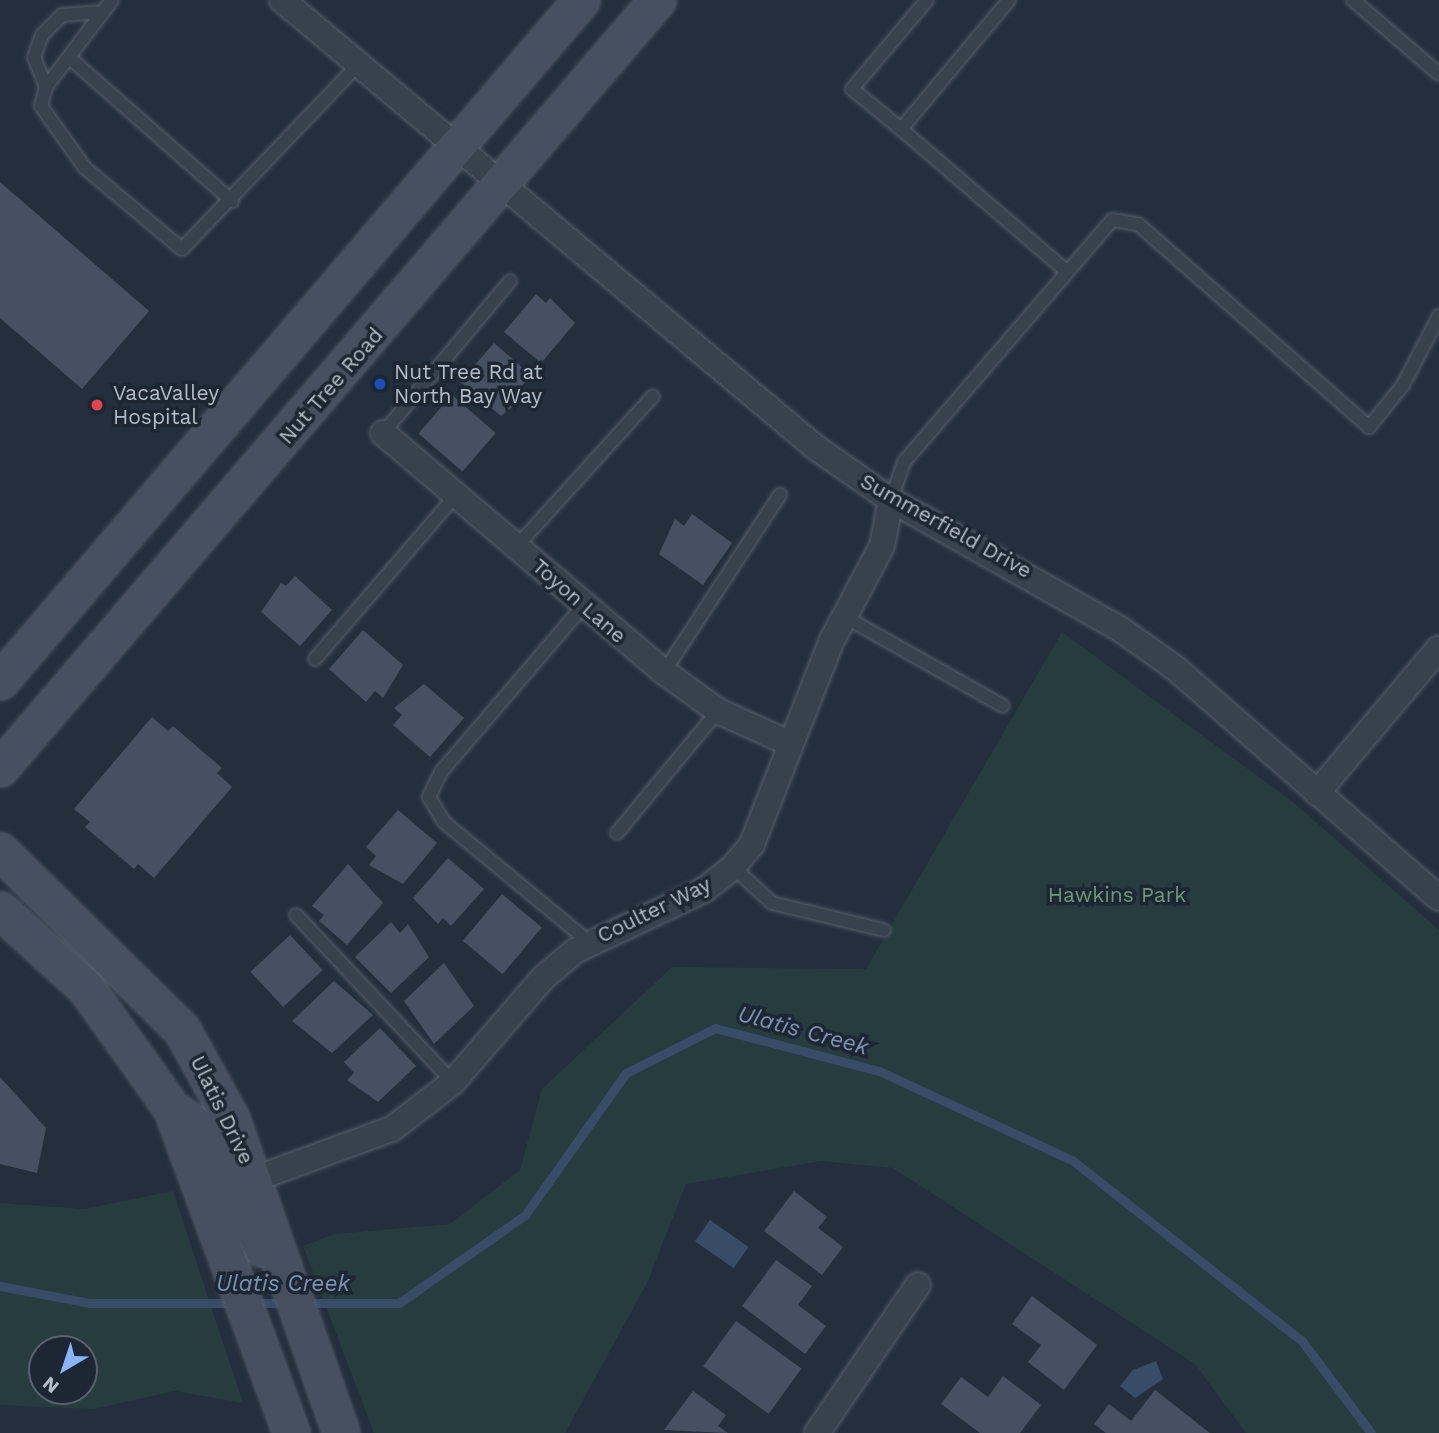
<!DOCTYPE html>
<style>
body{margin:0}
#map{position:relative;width:1439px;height:1433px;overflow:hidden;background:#242f3e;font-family:"Work Sans",sans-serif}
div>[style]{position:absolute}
.green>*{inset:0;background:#263c3f}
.water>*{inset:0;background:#394c67;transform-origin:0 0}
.stream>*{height:9px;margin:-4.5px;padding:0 4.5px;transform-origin:4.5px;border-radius:4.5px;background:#394c67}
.building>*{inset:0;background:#455162;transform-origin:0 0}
.roads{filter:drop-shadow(0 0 2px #565f6c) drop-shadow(0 0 2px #565f6c)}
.service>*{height:12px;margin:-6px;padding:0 6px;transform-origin:6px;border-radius:6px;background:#38414e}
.minor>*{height:24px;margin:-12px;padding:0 12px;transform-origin:12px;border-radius:12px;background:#38414e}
.secondary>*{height:35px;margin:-17.5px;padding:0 17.5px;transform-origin:17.5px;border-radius:17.5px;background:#465061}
.dots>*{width:19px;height:19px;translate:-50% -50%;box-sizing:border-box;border:4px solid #1d2633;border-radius:50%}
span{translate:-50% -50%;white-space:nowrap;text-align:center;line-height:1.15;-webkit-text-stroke:7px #1d2633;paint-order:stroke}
.poi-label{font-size:21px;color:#b4bcc9}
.left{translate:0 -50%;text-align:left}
.street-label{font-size:21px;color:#b4bcc9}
.park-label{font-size:21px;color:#6b9a76}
.water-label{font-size:23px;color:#7c92b1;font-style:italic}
.north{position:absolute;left:28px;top:1335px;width:70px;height:70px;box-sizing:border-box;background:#1d2633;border:2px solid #59626f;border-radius:50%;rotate:219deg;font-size:19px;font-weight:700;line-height:28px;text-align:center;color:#b4bcc9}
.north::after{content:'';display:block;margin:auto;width:24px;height:32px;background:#8ab4f8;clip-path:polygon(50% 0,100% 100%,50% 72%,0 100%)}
</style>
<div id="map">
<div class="green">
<i style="clip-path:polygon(1062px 632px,1294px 803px,1439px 930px,1439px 1433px,1246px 1433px,1195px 1364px,893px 1168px,821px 1161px,686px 1184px,647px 1283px,565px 1433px,374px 1433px,303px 1246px,335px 1234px,450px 1224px,520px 1170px,542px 1089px,672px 967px,866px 969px)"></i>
<i style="clip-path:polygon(evenodd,173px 1191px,243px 1403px,175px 1391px,93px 1409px,0 1405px,0 1203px,84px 1209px,173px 1191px,42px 1349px,84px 1349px,84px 1391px,42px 1391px,42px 1349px)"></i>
</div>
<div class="water">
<i style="left:710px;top:1220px;width:47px;height:26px;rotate:35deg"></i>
<i style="clip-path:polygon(1156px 1361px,1163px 1379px,1135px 1398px,1120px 1386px,1133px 1370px)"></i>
</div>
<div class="stream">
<i style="left:0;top:1286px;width:92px;rotate:10.7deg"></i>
<i style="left:90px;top:1303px;width:146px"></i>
<i style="left:250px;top:1303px;width:39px"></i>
<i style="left:303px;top:1303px;width:96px"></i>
<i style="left:399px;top:1303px;width:154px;rotate:-34.9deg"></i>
<i style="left:525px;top:1215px;width:174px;rotate:-54.6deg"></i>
<i style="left:626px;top:1073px;width:100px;rotate:-26.8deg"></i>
<i style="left:715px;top:1028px;width:170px;rotate:14.7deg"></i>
<i style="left:879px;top:1071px;width:213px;rotate:24.8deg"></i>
<i style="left:1072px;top:1160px;width:293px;rotate:38.2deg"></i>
<i style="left:1302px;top:1341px;width:115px;rotate:53.1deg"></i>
</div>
<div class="building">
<i style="clip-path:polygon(0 182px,149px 311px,82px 389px,0 318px)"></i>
<i style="clip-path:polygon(536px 294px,546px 303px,550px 298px,575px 323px,541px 363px,504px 332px)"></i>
<i style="clip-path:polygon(494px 343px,531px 375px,522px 386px,530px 393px,501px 416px,460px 382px)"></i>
<i style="left:452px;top:395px;width:58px;height:51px;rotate:41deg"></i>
<i style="clip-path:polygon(692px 514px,732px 543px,703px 585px,659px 554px,675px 519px,684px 526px)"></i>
<i style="clip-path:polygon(295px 576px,332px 610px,300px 646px,261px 612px,281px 583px,286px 586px)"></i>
<i style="clip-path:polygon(363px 630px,403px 665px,383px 698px,375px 691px,366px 702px,329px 669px)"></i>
<i style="clip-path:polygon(424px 684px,464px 718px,430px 757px,393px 725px,402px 715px,394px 708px)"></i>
<i style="clip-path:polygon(152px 717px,168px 731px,173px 726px,222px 768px,217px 773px,232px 787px,154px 878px,138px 864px,134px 869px,85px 827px,90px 822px,74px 809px)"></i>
<i style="clip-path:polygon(398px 810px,437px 843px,403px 884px,369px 865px,376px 856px,366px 847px)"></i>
<i style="clip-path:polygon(448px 858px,484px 889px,451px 926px,443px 918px,438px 924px,413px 898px)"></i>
<i style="clip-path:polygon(348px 864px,383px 903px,347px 945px,319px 921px,324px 915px,312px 906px)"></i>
<i style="left:502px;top:894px;width:52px;height:61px;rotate:40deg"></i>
<i style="clip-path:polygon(391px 922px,400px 933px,408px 924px,429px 957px,391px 993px,355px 957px)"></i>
<i style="left:290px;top:935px;width:48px;height:54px;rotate:47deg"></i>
<i style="clip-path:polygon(444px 963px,474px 1006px,434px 1044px,404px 1001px)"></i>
<i style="clip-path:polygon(334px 981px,373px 1015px,332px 1053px,292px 1021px)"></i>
<i style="clip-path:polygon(380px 1028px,416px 1066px,378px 1102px,347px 1080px,354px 1073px,344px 1062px)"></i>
<i style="clip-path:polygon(0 1077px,46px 1128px,37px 1173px,0 1164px)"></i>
<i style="clip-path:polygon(794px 1191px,827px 1217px,818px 1228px,843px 1247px,822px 1275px,764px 1231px)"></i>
<i style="clip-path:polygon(776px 1260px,812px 1286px,798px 1305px,826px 1326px,805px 1354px,742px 1306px)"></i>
<i style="clip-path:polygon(1032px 1296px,1097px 1345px,1064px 1390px,1028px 1362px,1041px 1345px,1012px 1324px)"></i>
<i style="left:736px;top:1321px;width:81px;height:56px;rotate:36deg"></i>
<i style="clip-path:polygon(1003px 1376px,1041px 1405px,1020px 1433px,980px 1433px,941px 1404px,961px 1377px,988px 1397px)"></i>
<i style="clip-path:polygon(1155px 1390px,1210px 1433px,1106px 1433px,1094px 1424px,1109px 1404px,1131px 1421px)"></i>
<i style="clip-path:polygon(693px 1391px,726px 1415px,718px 1426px,728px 1433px,664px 1430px)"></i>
</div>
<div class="roads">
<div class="service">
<i style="left:112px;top:0;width:109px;rotate:127.2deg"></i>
<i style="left:46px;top:87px;width:20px;rotate:105deg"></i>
<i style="left:41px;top:106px;width:76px;rotate:54.6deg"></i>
<i style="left:85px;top:168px;width:126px;rotate:39.9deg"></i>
<i style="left:182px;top:249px;width:255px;rotate:-46.3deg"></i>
<i style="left:1009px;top:0;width:168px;rotate:129.9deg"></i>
<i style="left:901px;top:129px;width:218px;rotate:40.7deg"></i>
<i style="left:1353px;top:0;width:113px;rotate:40.7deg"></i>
<i style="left:71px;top:59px;width:215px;rotate:41.4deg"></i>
<i style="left:46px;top:87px;width:32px;rotate:-112deg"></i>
<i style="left:34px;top:57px;width:23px;rotate:-70deg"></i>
<i style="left:42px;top:35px;width:28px;rotate:-45deg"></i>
<i style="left:62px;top:15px;width:41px;rotate:-4.2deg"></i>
<i style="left:901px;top:129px;width:63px;rotate:-140.8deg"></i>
<i style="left:852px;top:89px;width:116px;rotate:-49.9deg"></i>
<i style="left:383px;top:433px;width:198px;rotate:-50.1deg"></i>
<i style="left:891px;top:500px;width:40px;rotate:-71.1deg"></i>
<i style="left:904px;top:462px;width:319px;rotate:-49.3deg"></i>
<i style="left:1112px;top:220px;width:26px;rotate:9deg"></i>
<i style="left:1138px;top:224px;width:308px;rotate:41.3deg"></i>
<i style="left:1369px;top:427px;width:54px;rotate:-51deg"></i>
<i style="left:1403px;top:385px;width:78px;rotate:-62.4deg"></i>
<i style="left:517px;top:546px;width:202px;rotate:-47.8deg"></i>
<i style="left:584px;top:605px;width:220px;rotate:130.6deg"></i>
<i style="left:441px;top:772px;width:28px;rotate:116deg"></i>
<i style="left:429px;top:797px;width:29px;rotate:59deg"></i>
<i style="left:444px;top:822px;width:188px;rotate:39.6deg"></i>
<i style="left:845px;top:617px;width:181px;rotate:29.4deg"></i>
<i style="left:315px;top:659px;width:215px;rotate:-49.3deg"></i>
<i style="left:664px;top:672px;width:212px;rotate:-56.8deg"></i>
<i style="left:617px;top:833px;width:158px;rotate:-50.4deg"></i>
<i style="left:733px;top:867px;width:53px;rotate:42.7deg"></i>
<i style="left:772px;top:903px;width:115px;rotate:13.6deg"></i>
<i style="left:296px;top:915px;width:229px;rotate:46.8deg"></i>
</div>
<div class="minor">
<i style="left:282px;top:0;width:696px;rotate:39.98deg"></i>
<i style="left:815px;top:447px;width:93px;rotate:34.9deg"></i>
<i style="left:891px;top:500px;width:263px;rotate:29.4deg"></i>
<i style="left:1120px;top:629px;width:67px;rotate:35.3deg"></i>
<i style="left:1175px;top:668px;width:350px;rotate:41.1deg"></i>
<i style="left:383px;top:433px;width:369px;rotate:40.4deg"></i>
<i style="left:664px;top:672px;width:67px;rotate:35.8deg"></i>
<i style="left:718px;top:711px;width:80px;rotate:24.3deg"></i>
<i style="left:1317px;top:793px;width:189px;rotate:-49.9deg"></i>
<i style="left:255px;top:1179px;width:146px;rotate:-20.1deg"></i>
<i style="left:392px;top:1129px;width:77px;rotate:-37.6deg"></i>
<i style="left:453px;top:1082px;width:138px;rotate:-49.1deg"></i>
<i style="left:543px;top:978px;width:42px;rotate:-40.2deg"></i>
<i style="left:575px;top:951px;width:143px;rotate:-25.3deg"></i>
<i style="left:704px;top:890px;width:37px;rotate:-38deg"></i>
<i style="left:733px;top:867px;width:30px;rotate:-50deg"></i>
<i style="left:752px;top:844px;width:219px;rotate:-68.6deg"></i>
<i style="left:832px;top:640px;width:106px;rotate:-62deg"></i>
<i style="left:882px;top:546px;width:47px;rotate:-78.9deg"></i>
<i style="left:817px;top:1433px;width:179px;rotate:-55.7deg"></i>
</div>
<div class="secondary">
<i style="left:0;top:681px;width:895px;rotate:-49.53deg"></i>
<i style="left:0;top:768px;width:1011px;rotate:-49.45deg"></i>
<i style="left:0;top:851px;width:255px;rotate:44.5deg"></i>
<i style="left:182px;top:1030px;width:102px;rotate:61.2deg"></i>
<i style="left:231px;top:1119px;width:333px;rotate:70.7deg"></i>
<i style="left:0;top:910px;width:116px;rotate:42.2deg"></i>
<i style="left:86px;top:988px;width:148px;rotate:54.6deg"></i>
<i style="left:172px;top:1109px;width:345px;rotate:69.8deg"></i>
<i style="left:177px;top:1112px;width:35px;rotate:35deg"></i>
<i style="left:206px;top:1132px;width:129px;rotate:64.2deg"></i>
</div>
</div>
<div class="dots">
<i style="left:380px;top:384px;background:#1a4fb4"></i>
<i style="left:97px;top:405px;background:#e0444e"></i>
</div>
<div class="poi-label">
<span class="left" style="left:394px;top:384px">Nut Tree Rd at<br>North Bay Way</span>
<span class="left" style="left:113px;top:405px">VacaValley<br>Hospital</span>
</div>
<div class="street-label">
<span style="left:331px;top:386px;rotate:-49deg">Nut Tree Road</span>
<span style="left:946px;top:526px;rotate:29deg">Summerfield Drive</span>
<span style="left:579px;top:601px;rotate:41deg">Toyon Lane</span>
<span style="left:654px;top:910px;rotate:-26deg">Coulter Way</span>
<span style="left:222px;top:1110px;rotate:64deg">Ulatis Drive</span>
</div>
<div class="park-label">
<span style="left:1117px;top:895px">Hawkins Park</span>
</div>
<div class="water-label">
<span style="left:803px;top:1031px;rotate:15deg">Ulatis Creek</span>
<span style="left:283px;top:1284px">Ulatis Creek</span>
</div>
<div class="north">N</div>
</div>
